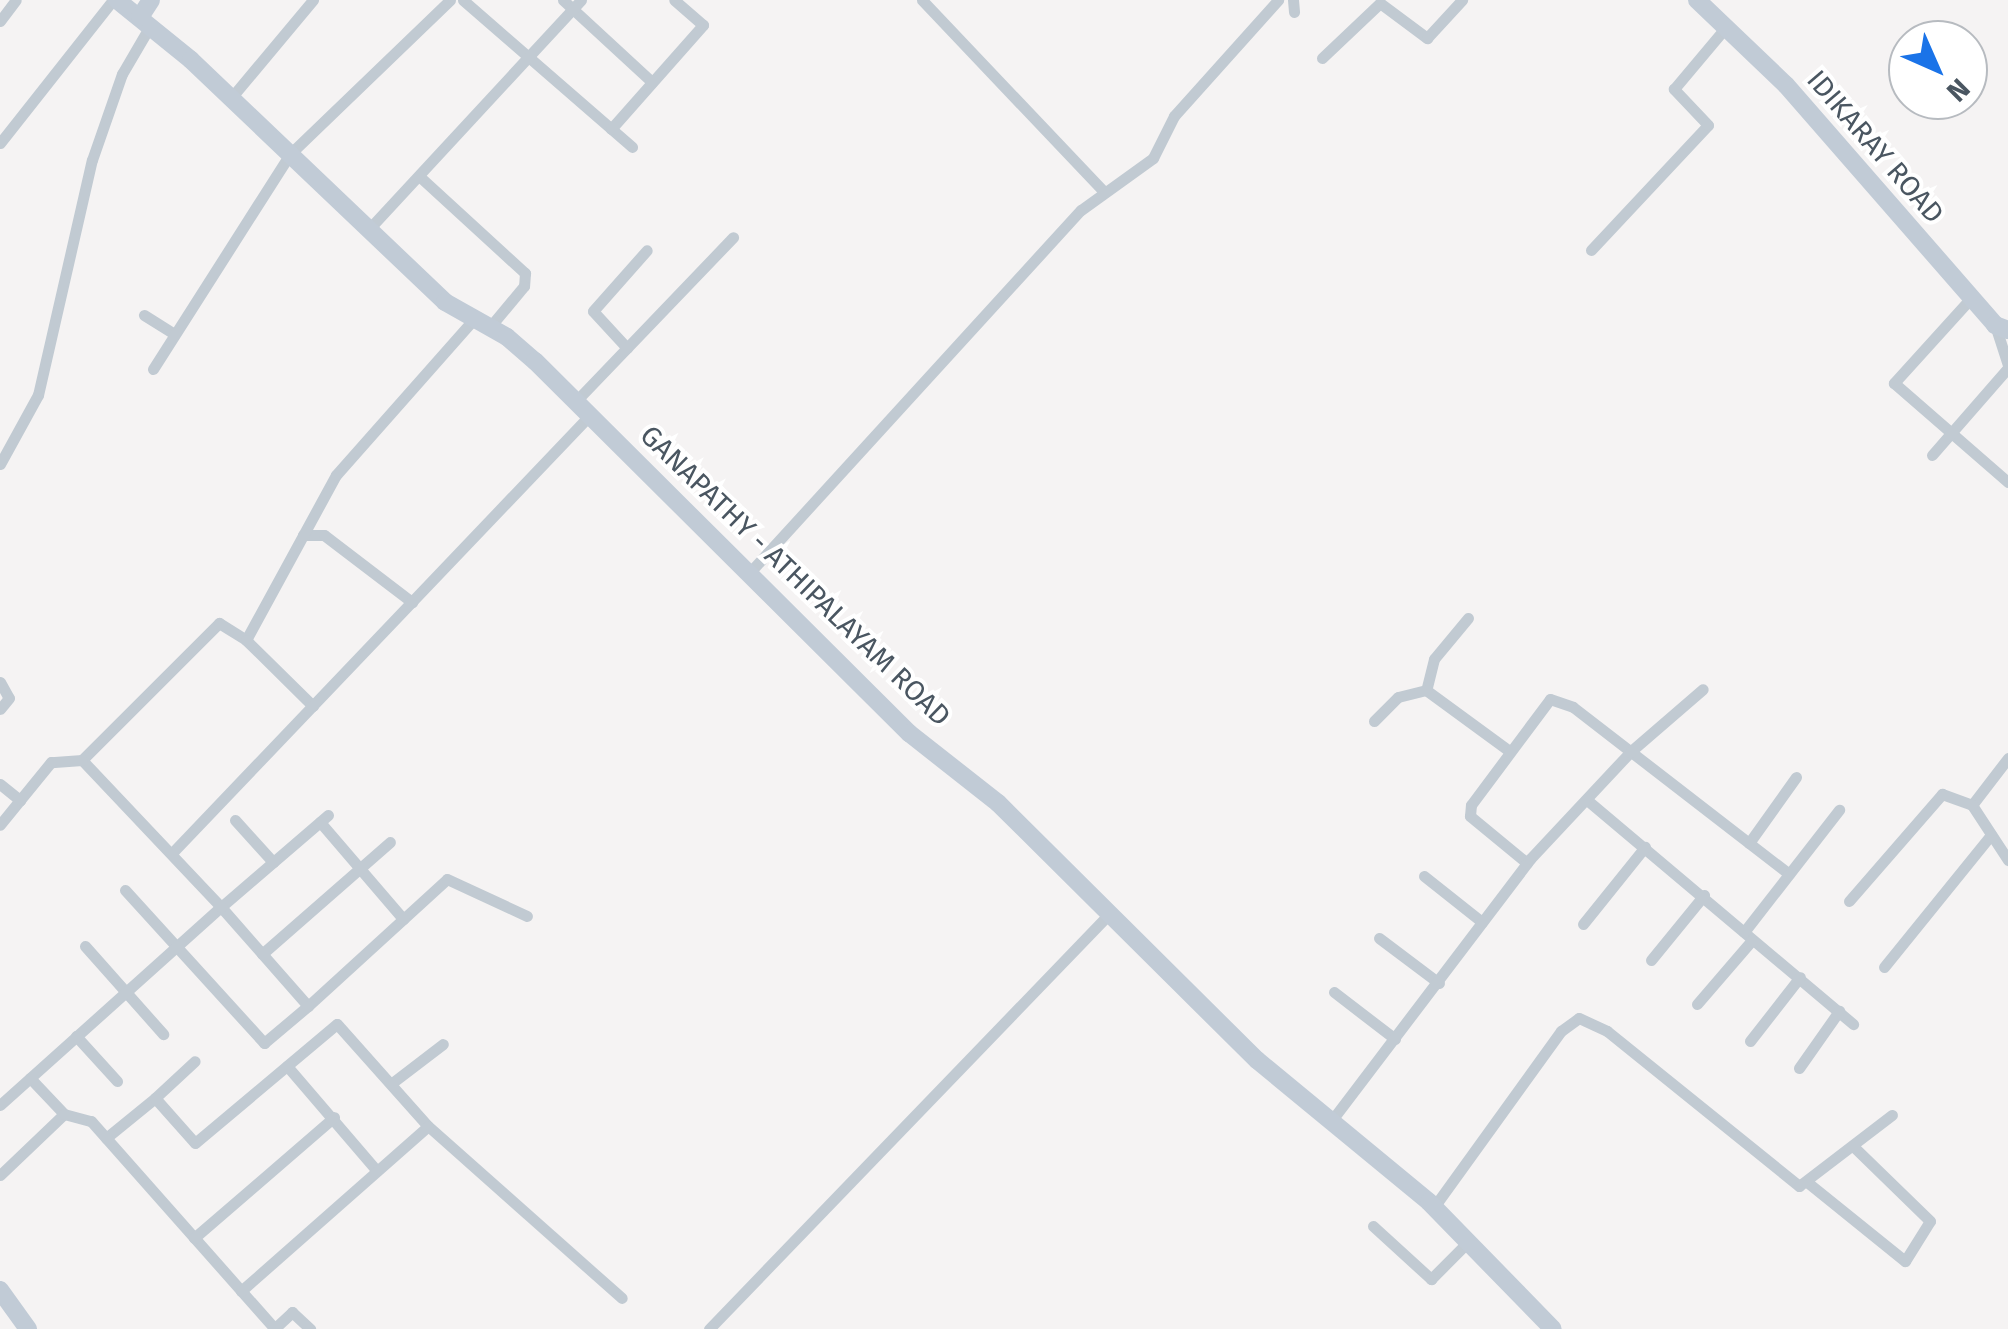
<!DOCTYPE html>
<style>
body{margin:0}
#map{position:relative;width:2008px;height:1329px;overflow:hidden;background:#f5f3f3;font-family:"Fira Sans",sans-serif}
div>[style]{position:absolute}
.street>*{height:11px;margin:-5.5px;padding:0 5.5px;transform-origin:5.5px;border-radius:5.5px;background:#c1cad2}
.secondary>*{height:18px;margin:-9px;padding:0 9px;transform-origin:9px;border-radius:9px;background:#c1cbd6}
span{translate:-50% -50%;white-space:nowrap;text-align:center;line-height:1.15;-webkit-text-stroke:8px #fff;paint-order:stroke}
.street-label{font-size:28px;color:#4a5661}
.north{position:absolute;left:1888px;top:20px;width:100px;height:100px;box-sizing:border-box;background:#fff;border:2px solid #b7bbc0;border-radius:50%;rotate:135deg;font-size:28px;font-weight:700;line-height:40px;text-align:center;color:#4a5661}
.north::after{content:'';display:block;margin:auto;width:35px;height:45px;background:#1a73e8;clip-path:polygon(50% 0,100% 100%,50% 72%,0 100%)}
</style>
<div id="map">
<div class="street">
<i style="left:463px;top:0;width:224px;rotate:41deg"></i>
<i style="left:563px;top:0;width:121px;rotate:42.7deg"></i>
<i style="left:922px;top:0;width:262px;rotate:46.5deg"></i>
<i style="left:1293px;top:0;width:12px;rotate:85deg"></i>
<i style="left:0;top:21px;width:26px;rotate:-53deg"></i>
<i style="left:1322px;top:58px;width:80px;rotate:-43.5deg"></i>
<i style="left:1380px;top:3px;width:59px;rotate:36.7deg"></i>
<i style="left:1427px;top:38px;width:52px;rotate:-47.4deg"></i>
<i style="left:231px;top:98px;width:128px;rotate:-50.1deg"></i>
<i style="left:611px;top:129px;width:139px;rotate:-48.5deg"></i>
<i style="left:703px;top:25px;width:38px;rotate:-139deg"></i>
<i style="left:0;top:143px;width:182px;rotate:-51.7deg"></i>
<i style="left:419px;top:176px;width:144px;rotate:42.5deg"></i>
<i style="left:525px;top:273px;width:13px;rotate:94deg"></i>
<i style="left:524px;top:286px;width:55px;rotate:129.8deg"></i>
<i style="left:369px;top:229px;width:312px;rotate:-47.2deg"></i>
<i style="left:1591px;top:250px;width:171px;rotate:-46.9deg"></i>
<i style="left:1708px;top:125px;width:50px;rotate:-133.4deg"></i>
<i style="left:1674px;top:89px;width:81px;rotate:-50deg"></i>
<i style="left:1971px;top:298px;width:115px;rotate:132.2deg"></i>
<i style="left:1894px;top:383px;width:151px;rotate:41deg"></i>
<i style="left:144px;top:315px;width:36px;rotate:32deg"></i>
<i style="left:1995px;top:325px;width:42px;rotate:72deg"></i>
<i style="left:627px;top:348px;width:50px;rotate:-132.6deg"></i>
<i style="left:593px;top:311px;width:81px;rotate:-48.5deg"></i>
<i style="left:153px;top:369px;width:255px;rotate:-57.5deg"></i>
<i style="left:290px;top:154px;width:222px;rotate:-43.9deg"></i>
<i style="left:576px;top:401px;width:227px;rotate:-46.2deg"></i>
<i style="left:1932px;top:455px;width:116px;rotate:-48.9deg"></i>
<i style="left:0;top:464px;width:79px;rotate:-61.2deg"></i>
<i style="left:38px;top:395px;width:241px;rotate:-77.1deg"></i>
<i style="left:92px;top:160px;width:91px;rotate:-70.8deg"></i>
<i style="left:122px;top:74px;width:56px;rotate:-59.7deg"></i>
<i style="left:303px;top:535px;width:21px"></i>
<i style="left:324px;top:535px;width:111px;rotate:37.3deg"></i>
<i style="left:751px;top:571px;width:489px;rotate:-47.6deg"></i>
<i style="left:1081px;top:210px;width:89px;rotate:-35.8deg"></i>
<i style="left:1153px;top:158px;width:47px;rotate:-63.4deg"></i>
<i style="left:1174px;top:116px;width:156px;rotate:-48.1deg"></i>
<i style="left:1468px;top:618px;width:53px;rotate:129.7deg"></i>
<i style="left:1434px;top:659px;width:32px;rotate:104deg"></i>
<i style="left:1426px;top:690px;width:102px;rotate:36.2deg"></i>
<i style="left:246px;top:640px;width:188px;rotate:-61.4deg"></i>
<i style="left:336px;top:475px;width:207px;rotate:-48.5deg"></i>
<i style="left:0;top:682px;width:18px;rotate:61deg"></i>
<i style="left:9px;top:698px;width:14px;rotate:129deg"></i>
<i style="left:1374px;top:721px;width:34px;rotate:-45deg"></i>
<i style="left:1398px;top:697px;width:29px;rotate:-14deg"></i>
<i style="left:2008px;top:758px;width:59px;rotate:127.5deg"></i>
<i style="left:1972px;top:805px;width:66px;rotate:56.8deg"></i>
<i style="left:82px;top:760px;width:194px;rotate:-45deg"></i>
<i style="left:219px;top:623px;width:32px;rotate:32deg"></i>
<i style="left:246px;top:640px;width:94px;rotate:44.6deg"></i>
<i style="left:0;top:784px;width:26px;rotate:39deg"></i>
<i style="left:20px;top:800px;width:32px;rotate:129deg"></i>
<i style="left:1587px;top:800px;width:348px;rotate:40.1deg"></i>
<i style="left:328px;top:815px;width:141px;rotate:139.3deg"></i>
<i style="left:221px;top:907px;width:132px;rotate:48.7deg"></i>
<i style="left:308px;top:1006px;width:188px;rotate:-42.4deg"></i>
<i style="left:447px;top:879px;width:88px;rotate:24.8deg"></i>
<i style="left:235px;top:820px;width:57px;rotate:47.9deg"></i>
<i style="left:320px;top:822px;width:128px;rotate:49.4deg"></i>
<i style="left:1749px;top:843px;width:81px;rotate:-54.5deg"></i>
<i style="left:172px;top:853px;width:607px;rotate:-46.34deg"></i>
<i style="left:1527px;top:863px;width:74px;rotate:-140.5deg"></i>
<i style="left:1470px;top:816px;width:11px;rotate:-85deg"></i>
<i style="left:1471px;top:805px;width:132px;rotate:-53.3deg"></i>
<i style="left:1550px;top:699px;width:24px;rotate:19deg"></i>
<i style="left:1573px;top:707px;width:273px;rotate:37.7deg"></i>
<i style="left:1424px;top:876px;width:74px;rotate:38.4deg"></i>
<i style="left:125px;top:890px;width:207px;rotate:47.7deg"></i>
<i style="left:264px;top:1043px;width:57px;rotate:-40.1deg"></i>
<i style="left:1849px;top:901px;width:142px;rotate:-49deg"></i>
<i style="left:1942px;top:794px;width:32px;rotate:20deg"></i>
<i style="left:1583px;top:924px;width:99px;rotate:-51.2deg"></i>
<i style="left:1744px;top:932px;width:155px;rotate:-52.1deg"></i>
<i style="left:1379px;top:938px;width:75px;rotate:36.9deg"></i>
<i style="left:85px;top:946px;width:118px;rotate:48.4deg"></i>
<i style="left:262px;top:954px;width:170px;rotate:-41.2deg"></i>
<i style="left:1651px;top:960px;width:84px;rotate:-50.8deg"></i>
<i style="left:1884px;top:967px;width:170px;rotate:-51deg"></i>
<i style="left:1334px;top:992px;width:77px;rotate:37.6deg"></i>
<i style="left:1697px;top:1004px;width:84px;rotate:-49.3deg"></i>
<i style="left:76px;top:1036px;width:61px;rotate:47.7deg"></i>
<i style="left:1750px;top:1041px;width:81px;rotate:-52deg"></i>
<i style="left:287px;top:1066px;width:138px;rotate:49.4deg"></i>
<i style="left:1799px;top:1068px;width:70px;rotate:-54.9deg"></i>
<i style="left:30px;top:1078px;width:50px;rotate:46.6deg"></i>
<i style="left:392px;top:1083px;width:64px;rotate:-37.4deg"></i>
<i style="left:155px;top:1098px;width:54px;rotate:-42.8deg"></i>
<i style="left:0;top:1105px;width:297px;rotate:-41.9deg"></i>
<i style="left:221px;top:907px;width:202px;rotate:-133.4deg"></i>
<i style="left:82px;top:760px;width:31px;rotate:176deg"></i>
<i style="left:51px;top:762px;width:49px;rotate:129.2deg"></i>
<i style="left:1332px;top:1120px;width:328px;rotate:-52.8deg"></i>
<i style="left:1530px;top:859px;width:146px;rotate:-46.9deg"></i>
<i style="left:1630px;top:752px;width:96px;rotate:-40.8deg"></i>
<i style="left:106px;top:1138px;width:63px;rotate:-39.2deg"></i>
<i style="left:155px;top:1098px;width:60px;rotate:48.4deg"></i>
<i style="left:195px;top:1143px;width:185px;rotate:-40deg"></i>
<i style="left:337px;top:1024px;width:137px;rotate:48.3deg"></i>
<i style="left:428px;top:1126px;width:259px;rotate:41.6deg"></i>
<i style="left:0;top:1175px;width:88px;rotate:-43.6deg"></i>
<i style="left:64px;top:1114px;width:28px;rotate:15deg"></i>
<i style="left:91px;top:1121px;width:276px;rotate:48.5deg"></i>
<i style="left:1807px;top:1182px;width:126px;rotate:38.9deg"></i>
<i style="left:1905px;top:1261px;width:47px;rotate:-58deg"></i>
<i style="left:1930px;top:1221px;width:107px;rotate:-135.8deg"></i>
<i style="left:1434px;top:1207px;width:217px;rotate:-54.2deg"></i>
<i style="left:1561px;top:1031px;width:22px;rotate:-36deg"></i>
<i style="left:1579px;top:1018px;width:31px;rotate:25deg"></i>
<i style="left:1607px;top:1031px;width:247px;rotate:38.9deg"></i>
<i style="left:1799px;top:1186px;width:117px;rotate:-37.4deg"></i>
<i style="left:1373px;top:1226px;width:79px;rotate:42.4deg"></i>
<i style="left:1431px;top:1279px;width:52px;rotate:-45deg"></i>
<i style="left:194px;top:1238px;width:185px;rotate:-40.8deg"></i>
<i style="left:241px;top:1291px;width:249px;rotate:-41.4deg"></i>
<i style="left:274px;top:1329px;width:25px;rotate:-43deg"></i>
<i style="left:292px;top:1312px;width:25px;rotate:43deg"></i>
<i style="left:709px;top:1329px;width:578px;rotate:-46.05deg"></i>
</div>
<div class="secondary">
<i style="left:117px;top:0;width:95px;rotate:39deg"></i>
<i style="left:191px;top:60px;width:351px;rotate:43.6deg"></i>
<i style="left:445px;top:302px;width:71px;rotate:29.4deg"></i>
<i style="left:507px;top:337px;width:37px;rotate:41deg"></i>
<i style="left:535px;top:361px;width:528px;rotate:44.85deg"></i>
<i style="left:909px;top:733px;width:113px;rotate:38.2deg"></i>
<i style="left:998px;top:803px;width:365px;rotate:44.8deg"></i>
<i style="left:1257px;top:1060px;width:223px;rotate:39.5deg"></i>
<i style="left:1429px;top:1202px;width:177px;rotate:45.7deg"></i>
<i style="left:1697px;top:0;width:123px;rotate:43.7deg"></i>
<i style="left:1786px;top:85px;width:318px;rotate:48.9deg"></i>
<i style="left:1995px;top:325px;width:14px;rotate:21deg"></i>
<i style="left:140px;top:17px;width:20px;rotate:-57deg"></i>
<i style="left:0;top:1290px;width:48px;rotate:54.3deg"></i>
</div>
<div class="street-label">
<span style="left:1875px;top:147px;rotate:49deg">IDIKARAY ROAD</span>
<span style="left:795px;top:576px;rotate:44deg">GANAPATHY - ATHIPALAYAM ROAD</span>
</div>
<div class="north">N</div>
</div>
